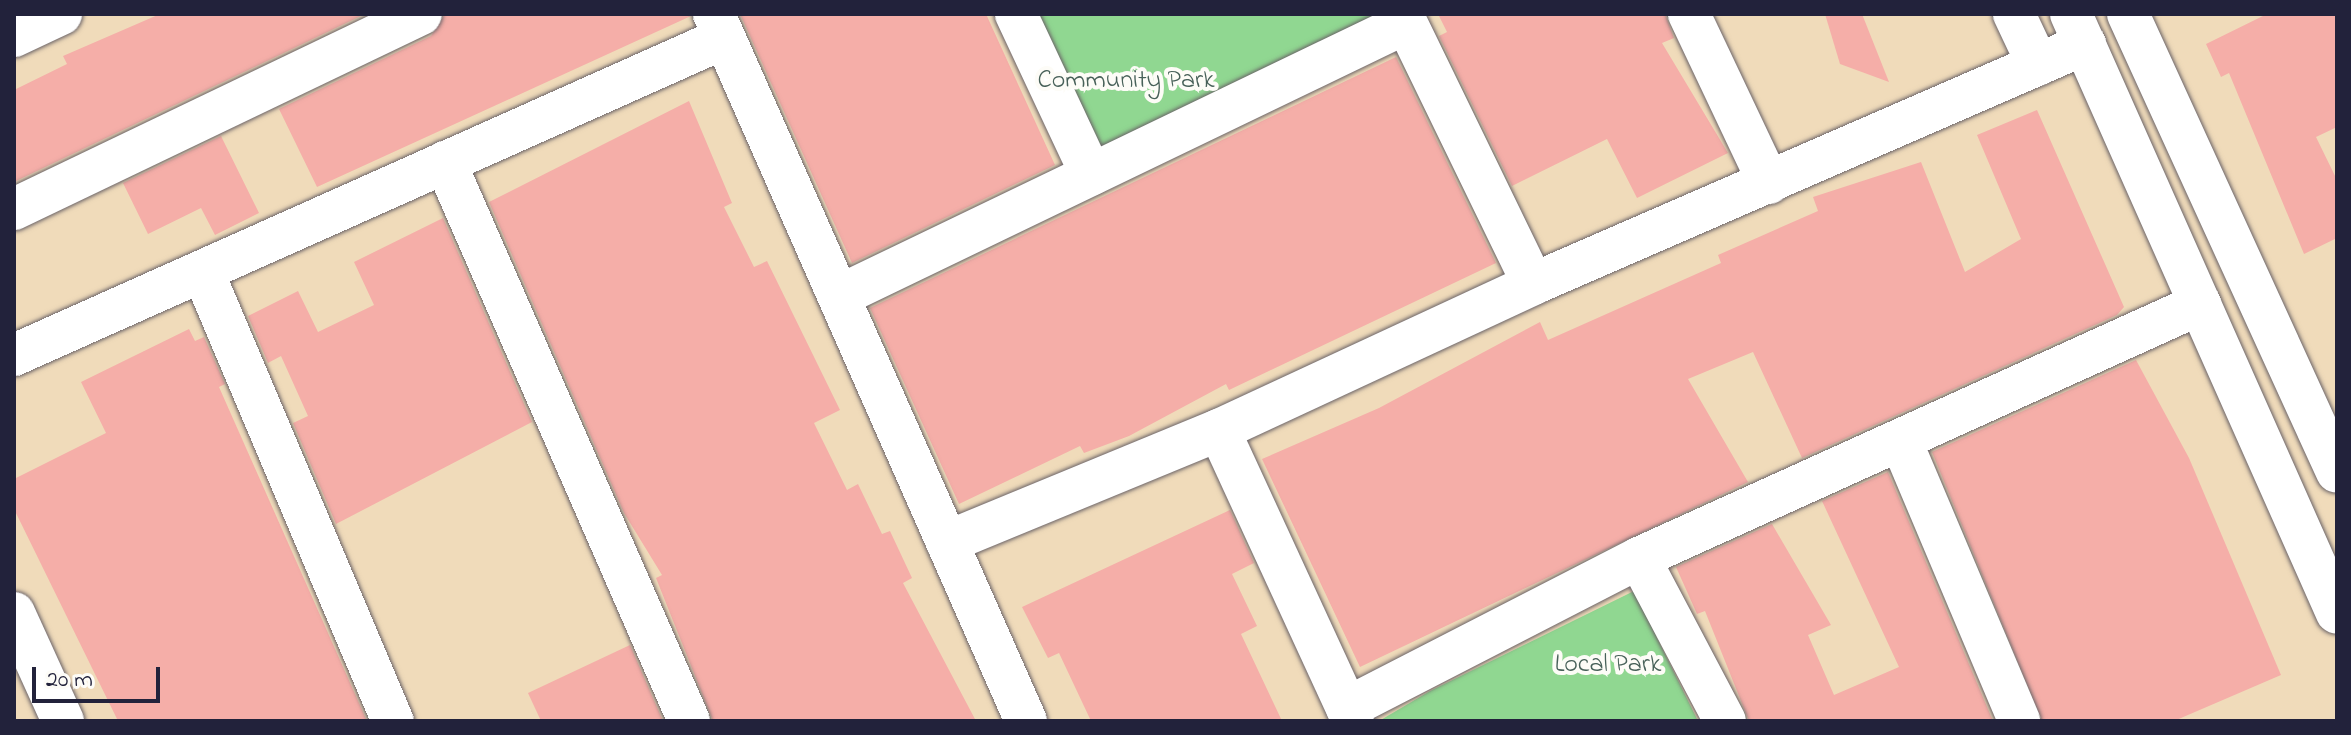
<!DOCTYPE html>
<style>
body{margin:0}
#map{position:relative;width:2351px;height:735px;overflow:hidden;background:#f0dbba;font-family:"Indie Flower",sans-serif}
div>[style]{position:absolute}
.green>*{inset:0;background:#90d791}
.building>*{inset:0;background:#f5aea8}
.roads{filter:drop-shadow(0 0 2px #6a6367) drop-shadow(0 0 2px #6a6367)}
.minor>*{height:42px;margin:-21px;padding:0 21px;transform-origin:21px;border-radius:21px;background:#fff}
span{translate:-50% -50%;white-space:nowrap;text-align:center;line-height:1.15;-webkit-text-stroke:8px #fdfcf7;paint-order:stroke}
.park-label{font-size:26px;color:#486159}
.frame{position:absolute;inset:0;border:16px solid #22223b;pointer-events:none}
.scale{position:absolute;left:32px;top:667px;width:128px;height:36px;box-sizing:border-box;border:4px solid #22223b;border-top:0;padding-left:10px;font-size:24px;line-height:28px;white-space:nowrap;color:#22223b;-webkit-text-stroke:6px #fdfcf7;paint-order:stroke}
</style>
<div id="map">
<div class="green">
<i style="clip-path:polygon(1016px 14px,1402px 14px,1091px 174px)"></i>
<i style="clip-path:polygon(1634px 591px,1698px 721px,1379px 721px,1430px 691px)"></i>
</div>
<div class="building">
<i style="clip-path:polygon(160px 14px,365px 14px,14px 182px,14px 90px,67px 64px,63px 56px)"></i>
<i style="clip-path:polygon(445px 14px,690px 14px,691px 16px,317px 187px,279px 109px,431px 36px)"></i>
<i style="clip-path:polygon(740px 14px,986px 14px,1055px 165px,852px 263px)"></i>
<i style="clip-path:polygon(1438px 14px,1665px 14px,1674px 38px,1662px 43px,1728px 153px,1637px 198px,1607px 139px,1512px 186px,1439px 36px,1447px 32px)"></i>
<i style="clip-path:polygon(1825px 14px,1862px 14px,1889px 82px,1840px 64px)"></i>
<i style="clip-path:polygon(2267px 14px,2337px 14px,2337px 127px,2316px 137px,2337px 180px,2337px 238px,2304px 254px,2229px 73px,2221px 77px,2206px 44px)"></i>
<i style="clip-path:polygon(1396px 57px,1496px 263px,1229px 390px,1226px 384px,1129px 436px,1084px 453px,1080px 446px,959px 504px,870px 308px)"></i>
<i style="clip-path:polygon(689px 101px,732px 203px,724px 207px,754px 267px,767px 261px,840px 410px,814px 423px,847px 490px,858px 484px,882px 534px,890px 531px,912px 578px,903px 583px,976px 721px,713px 721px,656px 578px,662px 575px,624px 513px,489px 202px)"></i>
<i style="clip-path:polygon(2037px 110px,2124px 307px,2117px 315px,1802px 458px,1753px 352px,1688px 379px,1748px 482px,1360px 667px,1262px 459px,1379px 408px,1540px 322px,1548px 340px,1721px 263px,1718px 255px,1818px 211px,1813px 197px,1921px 162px,1965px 272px,2021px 239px,1977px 135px)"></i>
<i style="clip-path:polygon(221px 136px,259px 213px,215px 235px,201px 208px,148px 234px,123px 183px)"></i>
<i style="clip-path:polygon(443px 218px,532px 422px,336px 524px,293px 423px,308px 416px,281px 356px,268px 363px,248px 316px,298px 291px,318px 332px,374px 305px,354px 262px)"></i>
<i style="clip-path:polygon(189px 329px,195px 341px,204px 337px,225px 384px,219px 387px,367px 721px,118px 721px,14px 509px,14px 479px,106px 433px,81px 382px)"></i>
<i style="clip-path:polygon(2136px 360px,2189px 458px,2281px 675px,2174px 721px,2042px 721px,1932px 452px)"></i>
<i style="clip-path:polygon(1888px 472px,1993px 721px,1749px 721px,1705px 611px,1697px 614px,1676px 567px,1772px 524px,1831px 625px,1808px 635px,1834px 695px,1899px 667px,1822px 501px)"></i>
<i style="clip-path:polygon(1230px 510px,1254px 563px,1232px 574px,1257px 626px,1241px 634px,1282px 721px,1091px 721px,1059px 653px,1048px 658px,1022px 607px)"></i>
<i style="clip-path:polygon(630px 645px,663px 721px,541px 721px,528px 693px)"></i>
</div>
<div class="roads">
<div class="minor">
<i style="left:714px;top:14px;width:773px;rotate:66.19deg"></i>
<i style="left:1016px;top:14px;width:177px;rotate:64.9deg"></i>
<i style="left:1402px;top:14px;width:300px;rotate:64.1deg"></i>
<i style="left:1689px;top:14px;width:187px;rotate:64.7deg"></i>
<i style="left:2014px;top:14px;width:56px;rotate:64.8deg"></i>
<i style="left:2071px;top:14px;width:655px;rotate:66.06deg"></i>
<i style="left:2128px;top:14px;width:503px;rotate:65.47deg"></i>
<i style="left:14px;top:36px;width:52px;rotate:-25.1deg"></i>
<i style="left:445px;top:162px;width:610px;rotate:66.42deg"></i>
<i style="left:14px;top:209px;width:451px;rotate:-25.6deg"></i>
<i style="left:203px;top:272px;width:488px;rotate:67.1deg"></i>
<i style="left:839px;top:296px;width:629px;rotate:-25.71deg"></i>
<i style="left:14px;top:355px;width:778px;rotate:-24.06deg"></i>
<i style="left:1219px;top:430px;width:320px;rotate:65.3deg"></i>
<i style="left:1901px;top:441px;width:304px;rotate:67.1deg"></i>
<i style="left:947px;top:542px;width:294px;rotate:-22.4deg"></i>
<i style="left:1219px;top:430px;width:346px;rotate:-24.9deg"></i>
<i style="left:1533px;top:284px;width:602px;rotate:-23.5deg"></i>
<i style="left:1639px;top:558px;width:184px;rotate:62.2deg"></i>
<i style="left:14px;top:613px;width:119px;rotate:65.6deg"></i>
<i style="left:1347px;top:708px;width:328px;rotate:-27.2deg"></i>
<i style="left:1639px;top:558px;width:616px;rotate:-24.36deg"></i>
</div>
</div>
<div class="park-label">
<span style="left:1126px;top:82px">Community Park</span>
<span style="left:1608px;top:666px">Local Park</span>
</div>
<div class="frame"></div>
<div class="scale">20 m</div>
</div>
